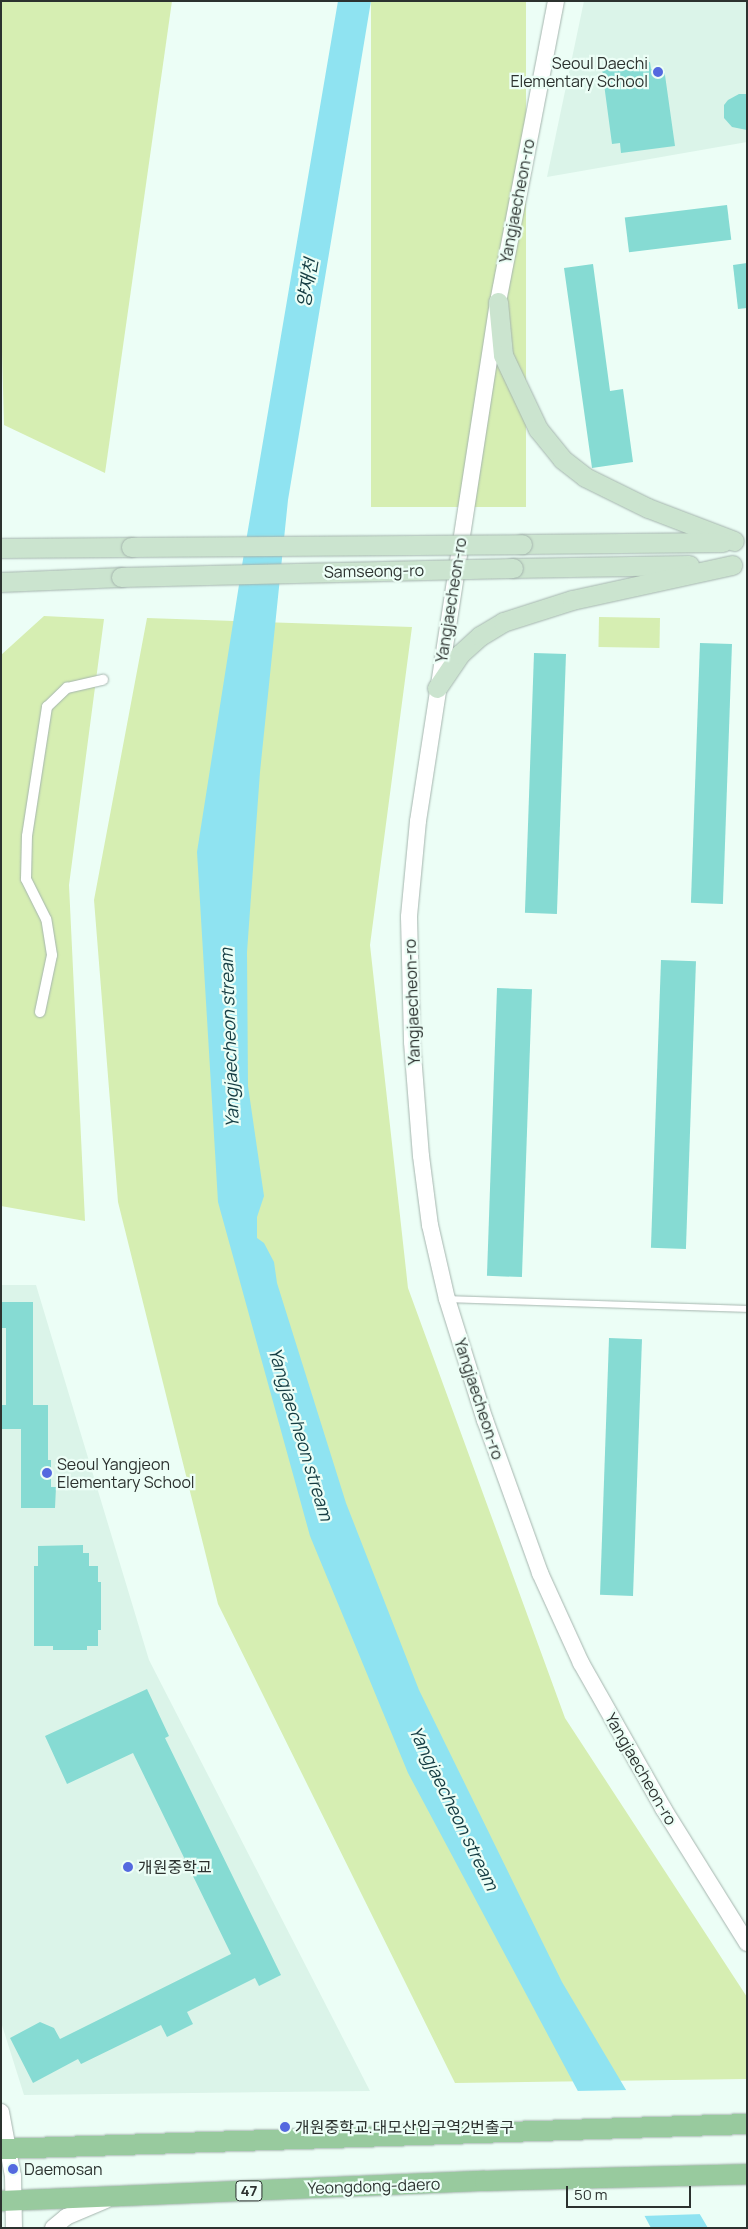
<!DOCTYPE html>
<meta charset="utf-8">
<style>
body{margin:0}
#map{position:relative;width:748px;height:2229px;overflow:hidden;background:#ecfef6;font-family:Manrope,"Noto Sans KR",sans-serif}
div>[style]{position:absolute}
.built>*{inset:0;background:#dbf4e9}
.green>*{inset:0;background:#d6eeb2;transform-origin:0 0}
.water>*{inset:0;background:#8fe3f1}
.pier>*{inset:0;background:#ecfef6}
.building>*{inset:0;background:#86dbd3;transform-origin:0 0}
.roads{filter:drop-shadow(0 0 1px #a5b5ae) drop-shadow(0 0 1px #a5b5ae)}
.service>*{height:6px;margin:-3px;padding:0 3px;transform-origin:3px;border-radius:3px;background:#fff}
.pedestrian>*{height:10px;margin:-5px;padding:0 5px;transform-origin:5px;border-radius:5px;background:#fff}
.tertiary>*{height:16px;margin:-8px;padding:0 8px;transform-origin:8px;border-radius:8px;background:#fff}
.secondary>*{height:19px;margin:-9.5px;padding:0 9.5px;transform-origin:9.5px;border-radius:9.5px;background:#cbe4cf}
.primary>*{height:20px;margin:-10px;padding:0 10px;transform-origin:10px;border-radius:10px;background:#98ca9e}
.bridges{filter:drop-shadow(0 0 1px #a5b5ae) drop-shadow(0 0 1px #a5b5ae)}
.secondary-bridge>*{height:19px;margin:-9.5px;padding:0 9.5px;transform-origin:9.5px;border-radius:9.5px;background:#cbe4cf}
.dots>*{width:14px;height:14px;translate:-50% -50%;box-sizing:border-box;border:2px solid #ecfef6;border-radius:50%}
span{translate:-50% -50%;white-space:nowrap;text-align:center;line-height:1.15;-webkit-text-stroke:4.5px #ecfef6;paint-order:stroke}
.shield-label span{padding:1px 4px;background:#ecfef6;border:1px solid;border-radius:4px;-webkit-text-stroke-width:0}
.shield-label{font-size:15px;color:#2c322f;font-weight:700}
.poi-label{font-size:16px;color:#2c322f}
.right{translate:-100% -50%;text-align:right}
.left{translate:0 -50%;text-align:left}
.street-label{font-size:16px;color:#2c322f}
.water-label{font-size:18px;color:#153d43;font-style:italic}
.frame{position:absolute;inset:0;border:2px solid #2c322f;pointer-events:none}
.scale{position:absolute;left:566px;top:2186px;width:125px;height:22px;box-sizing:border-box;border:2px solid #2c322f;border-top:0;padding-left:6px;font-size:15px;line-height:18px;white-space:nowrap;color:#2c322f;-webkit-text-stroke:4px #ecfef6;paint-order:stroke}
</style>
<div id="map">
<div class="built">
<i style="clip-path:polygon(584px 1px,747px 1px,747px 142px,547px 177px)"></i>
<i style="clip-path:polygon(1px 1285px,36px 1285px,149px 1660px,370px 2091px,24px 2095px,1px 2022px)"></i>
</div>
<div class="green">
<i style="clip-path:polygon(1px 1px,172px 1px,105px 473px,4px 425px,1px 315px)"></i>
<i style="left:371px;top:1px;width:155px;height:506px"></i>
<i style="clip-path:polygon(44px 616px,104px 619px,69px 885px,85px 1221px,1px 1206px,1px 655px)"></i>
<i style="left:599px;top:617px;width:61px;height:30px;rotate:1deg"></i>
<i style="clip-path:polygon(147px 618px,412px 627px,370px 945px,408px 1288px,565px 1718px,747px 1997px,747px 2079px,455px 2083px,218px 1604px,118px 1202px,94px 900px)"></i>
</div>
<div class="water">
<i style="clip-path:polygon(338px 1px,371px 1px,288px 500px,260px 772px,247px 952px,248px 1086px,264px 1196px,257px 1217px,257px 1238px,264px 1243px,274px 1262px,277px 1283px,346px 1503px,419px 1690px,562px 1982px,708px 2228px,651px 2228px,408px 1773px,310px 1536px,218px 1202px,197px 852px,244px 553px)"></i>
</div>
<div class="pier">
<i style="clip-path:polygon(630px 2090px,703px 2214px,642px 2216px,575px 2091px)"></i>
</div>
<div class="building">
<i style="clip-path:polygon(650px 62px,651px 69px,664px 68px,675px 146px,621px 153px,620px 143px,612px 144px,602px 69px)"></i>
<i style="clip-path:polygon(739px 94px,747px 94px,747px 130px,732px 127px,724px 118px,724px 105px,728px 100px)"></i>
<i style="left:727px;top:205px;width:35px;height:103px;rotate:83deg"></i>
<i style="clip-path:polygon(747px 263px,747px 308px,738px 309px,733px 265px)"></i>
<i style="clip-path:polygon(593px 264px,610px 391px,623px 389px,633px 462px,592px 468px,564px 268px)"></i>
<i style="left:700px;top:643px;width:32px;height:260px;rotate:2deg"></i>
<i style="left:534px;top:653px;width:32px;height:260px;rotate:2deg"></i>
<i style="left:661px;top:960px;width:35px;height:288px;rotate:2deg"></i>
<i style="left:497px;top:988px;width:35px;height:288px;rotate:2deg"></i>
<i style="clip-path:polygon(1px 1302px,33px 1302px,33px 1405px,48px 1405px,48px 1460px,51px 1460px,51px 1487px,56px 1487px,55px 1508px,21px 1508px,21px 1429px,1px 1429px,1px 1405px,6px 1405px,6px 1328px,1px 1328px)"></i>
<i style="left:609px;top:1338px;width:33px;height:257px;rotate:2deg"></i>
<i style="clip-path:polygon(83px 1545px,83px 1553px,89px 1553px,89px 1566px,98px 1566px,98px 1582px,101px 1582px,101px 1630px,98px 1630px,98px 1646px,87px 1646px,87px 1650px,53px 1650px,53px 1646px,34px 1646px,34px 1566px,38px 1566px,38px 1546px)"></i>
<i style="clip-path:polygon(147px 1689px,169px 1736px,165px 1738px,281px 1975px,259px 1986px,255px 1978px,187px 2012px,193px 2024px,167px 2037px,161px 2025px,81px 2064px,78px 2059px,33px 2083px,10px 2038px,40px 2022px,54px 2028px,60px 2039px,231px 1954px,133px 1753px,67px 1784px,45px 1736px)"></i>
</div>
<div class="roads">
<div class="service">
<i style="left:448px;top:1299px;width:299px;rotate:1.9deg"></i>
</div>
<div class="pedestrian">
<i style="left:40px;top:1012px;width:58px;rotate:-78.1deg"></i>
<i style="left:52px;top:955px;width:36px;rotate:-99deg"></i>
<i style="left:46px;top:919px;width:45px;rotate:-116.6deg"></i>
<i style="left:26px;top:879px;width:43px;rotate:-88.7deg"></i>
<i style="left:27px;top:836px;width:131px;rotate:-81.2deg"></i>
<i style="left:47px;top:707px;width:28px;rotate:-44deg"></i>
<i style="left:67px;top:688px;width:37px;rotate:-13deg"></i>
</div>
<div class="tertiary">
<i style="left:556px;top:1px;width:307px;rotate:100.9deg"></i>
<i style="left:498px;top:302px;width:525px;rotate:98.76deg"></i>
<i style="left:418px;top:821px;width:96px;rotate:95.4deg"></i>
<i style="left:409px;top:917px;width:125px;rotate:88.6deg"></i>
<i style="left:412px;top:1042px;width:114px;rotate:85.5deg"></i>
<i style="left:421px;top:1156px;width:70px;rotate:82.6deg"></i>
<i style="left:430px;top:1225px;width:76px;rotate:77.1deg"></i>
<i style="left:447px;top:1299px;width:127px;rotate:72.6deg"></i>
<i style="left:485px;top:1420px;width:163px;rotate:70.2deg"></i>
<i style="left:540px;top:1573px;width:99px;rotate:65.5deg"></i>
<i style="left:581px;top:1663px;width:167px;rotate:60.5deg"></i>
<i style="left:663px;top:1808px;width:159px;rotate:58.1deg"></i>
<i style="left:1px;top:2112px;width:65px;rotate:79.4deg"></i>
<i style="left:13px;top:2176px;width:52px;rotate:88.9deg"></i>
<i style="left:53px;top:2228px;width:17px;rotate:-40deg"></i>
<i style="left:66px;top:2217px;width:43px;rotate:-23deg"></i>
</div>
<div class="secondary">
<i style="left:498px;top:302px;width:53px;rotate:84.6deg"></i>
<i style="left:503px;top:355px;width:82px;rotate:64.7deg"></i>
<i style="left:538px;top:429px;width:38px;rotate:51deg"></i>
<i style="left:562px;top:459px;width:29px;rotate:38deg"></i>
<i style="left:585px;top:477px;width:70px;rotate:26.2deg"></i>
<i style="left:648px;top:508px;width:92px;rotate:21deg"></i>
<i style="left:522px;top:544px;width:201px;rotate:-0.6deg"></i>
<i style="left:1px;top:548px;width:130px;rotate:-0.4deg"></i>
<i style="left:513px;top:568px;width:176px;rotate:-1deg"></i>
<i style="left:1px;top:582px;width:120px;rotate:-2.4deg"></i>
<i style="left:437px;top:688px;width:41px;rotate:-55.9deg"></i>
<i style="left:460px;top:654px;width:27px;rotate:-42deg"></i>
<i style="left:480px;top:636px;width:27px;rotate:-31deg"></i>
<i style="left:503px;top:622px;width:72px;rotate:-17.7deg"></i>
<i style="left:572px;top:600px;width:164px;rotate:-12.3deg"></i>
</div>
<div class="primary">
<i style="left:1px;top:2149px;width:746px;rotate:-1.92deg"></i>
<i style="left:1px;top:2201px;width:484px;rotate:-2.4deg"></i>
<i style="left:485px;top:2181px;width:262px;rotate:-1.5deg"></i>
</div>
</div>
<div class="bridges">
<div class="secondary-bridge">
<i style="left:131px;top:547px;width:391px;rotate:-0.4deg"></i>
<i style="left:121px;top:577px;width:392px;rotate:-1.3deg"></i>
</div>
</div>
<div class="dots">
<i style="left:658px;top:72px;background:#5469df"></i>
<i style="left:47px;top:1473px;background:#5469df"></i>
<i style="left:128px;top:1867px;background:#5469df"></i>
<i style="left:285px;top:2127px;background:#5469df"></i>
<i style="left:13px;top:2169px;background:#5469df"></i>
</div>
<div class="shield-label">
<span style="left:249px;top:2191px">47</span>
</div>
<div class="poi-label">
<span class="right" style="left:648px;top:72px">Seoul Daechi<br>Elementary School</span>
<span class="left" style="left:57px;top:1473px">Seoul Yangjeon<br>Elementary School</span>
<span class="left" style="left:138px;top:1867px">개원중학교</span>
<span class="left" style="left:295px;top:2127px">개원중학교.대모산입구역2번출구</span>
<span class="left" style="left:24px;top:2169px">Daemosan</span>
</div>
<div class="street-label">
<span style="left:517px;top:201px;rotate:-79deg">Yangjaecheon-ro</span>
<span style="left:374px;top:571px;rotate:-1deg">Samseong-ro</span>
<span style="left:451px;top:600px;rotate:-81deg">Yangjaecheon-ro</span>
<span style="left:412px;top:1002px;rotate:-92deg">Yangjaecheon-ro</span>
<span style="left:479px;top:1399px;rotate:72deg">Yangjaecheon-ro</span>
<span style="left:641px;top:1769px;rotate:60deg">Yangjaecheon-ro</span>
<span style="left:374px;top:2186px;rotate:-2deg">Yeongdong-daero</span>
</div>
<div class="water-label">
<span style="left:307px;top:283px;rotate:-80deg">양재천</span>
<span style="left:229px;top:1038px;rotate:-92deg">Yangjaecheon stream</span>
<span style="left:301px;top:1434px;rotate:73deg">Yangjaecheon stream</span>
<span style="left:454px;top:1808px;rotate:64deg">Yangjaecheon stream</span>
</div>
<div class="frame"></div>
<div class="scale">50 m</div>
</div>
